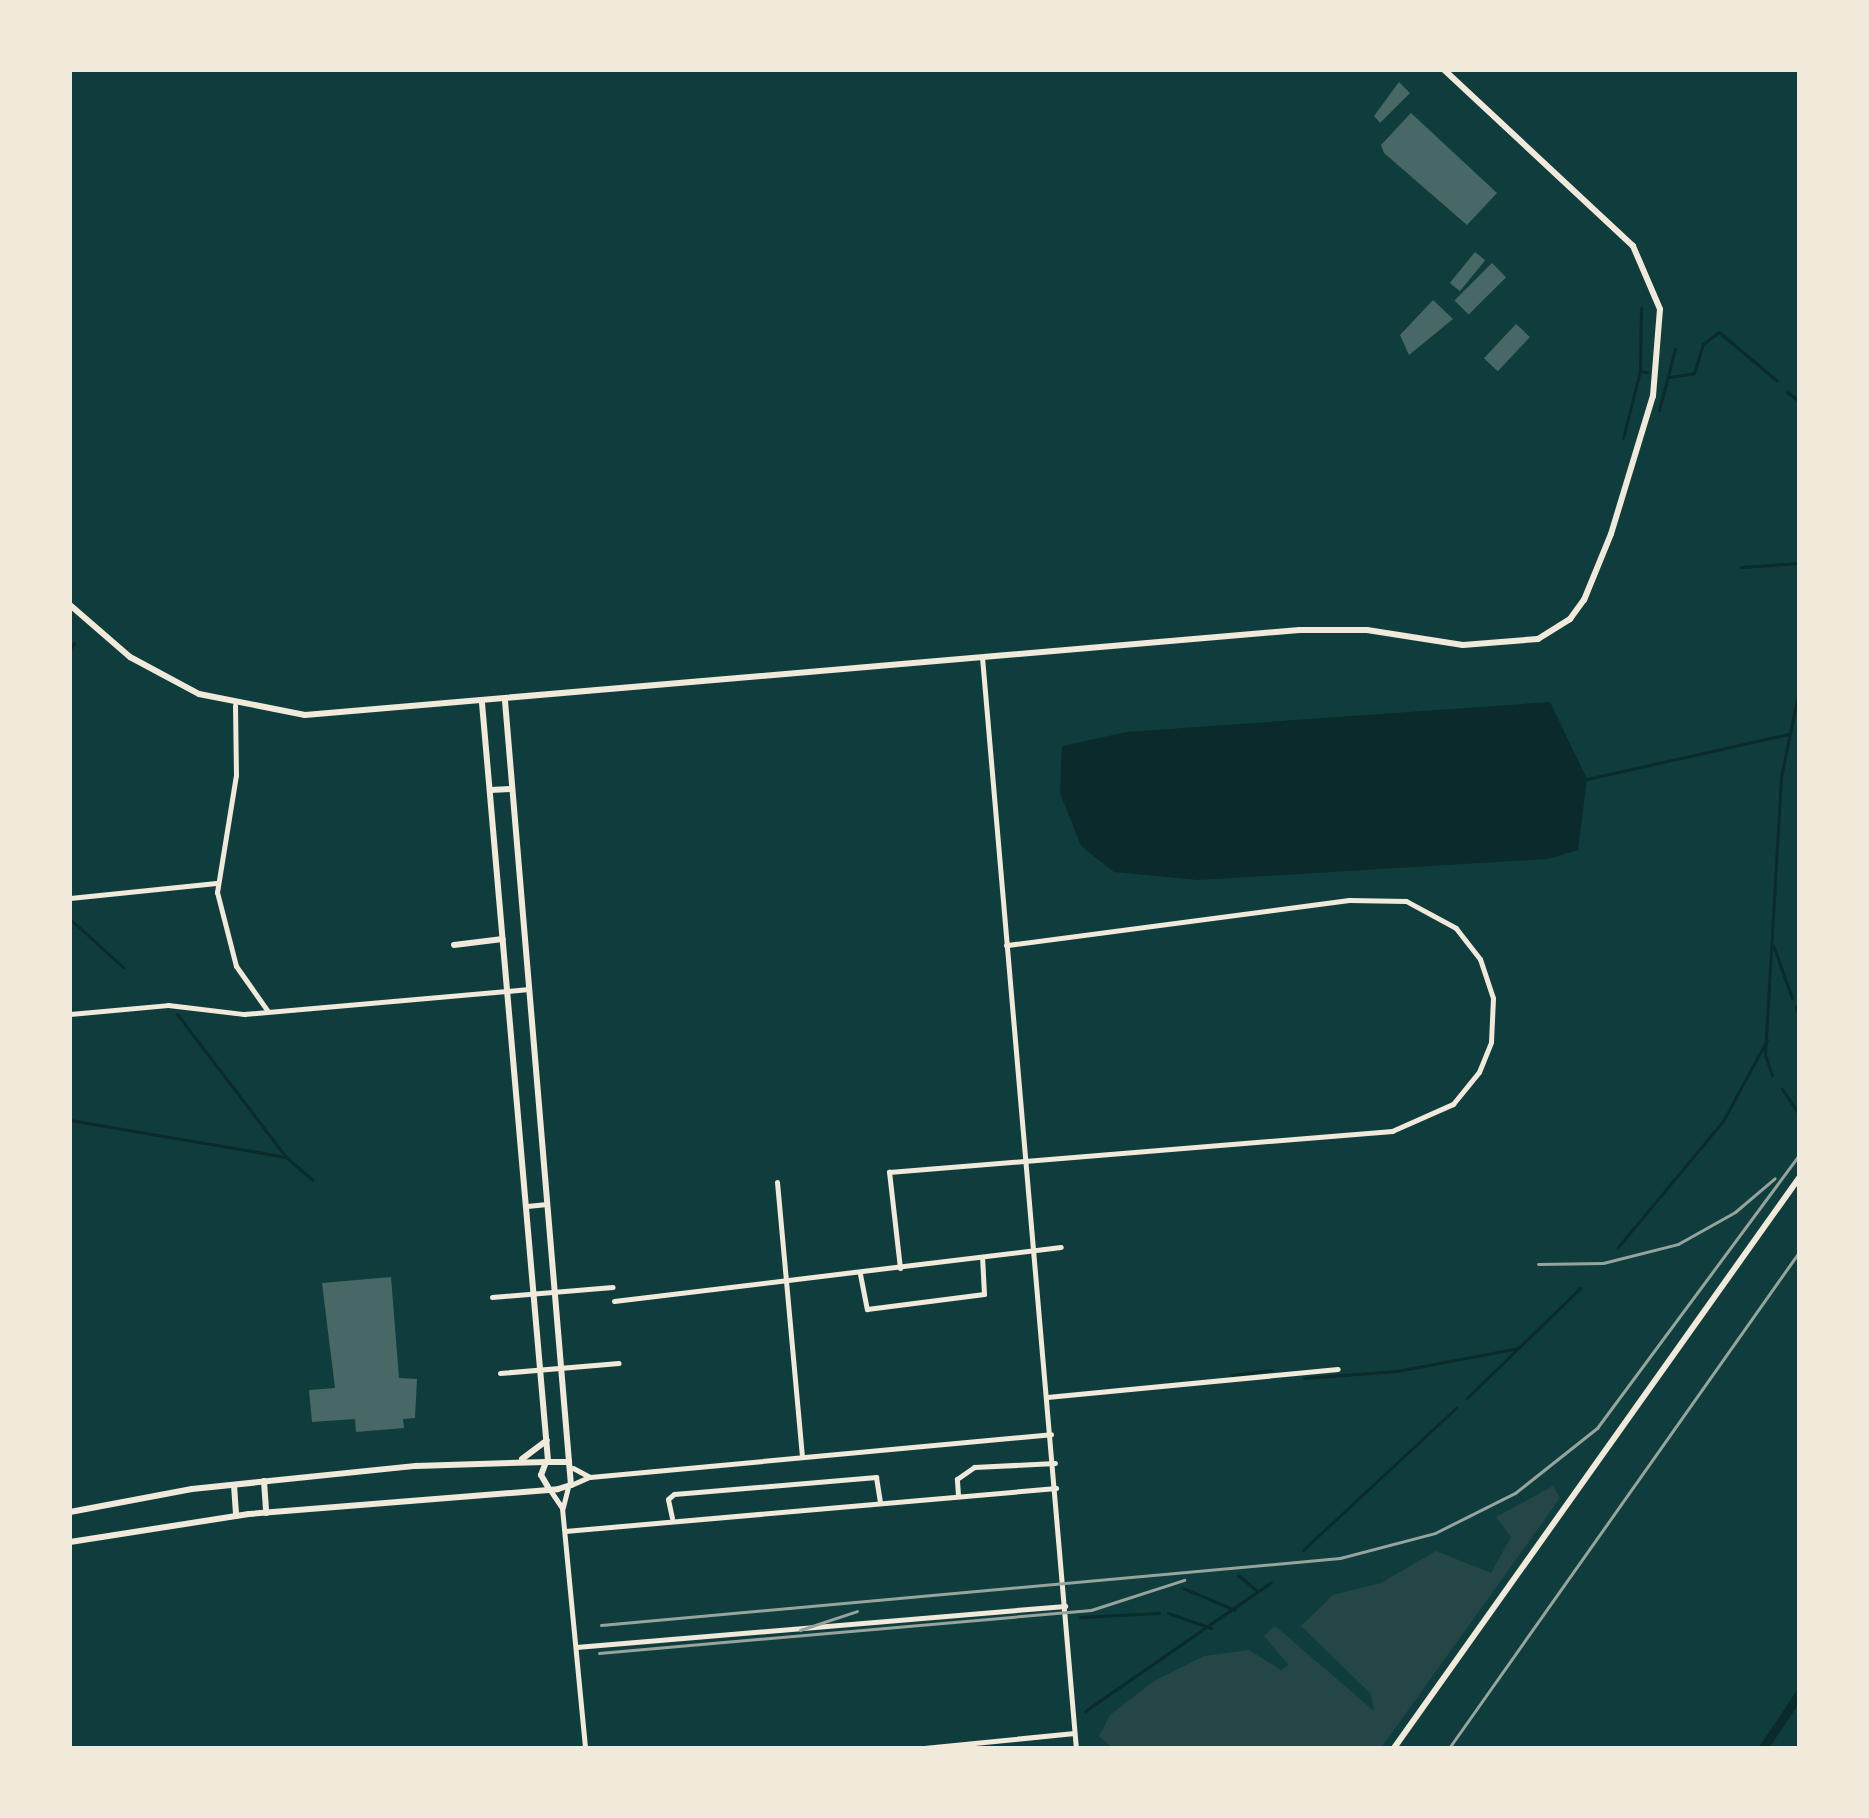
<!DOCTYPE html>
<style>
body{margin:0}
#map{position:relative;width:1869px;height:1818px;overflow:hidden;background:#0f3d3e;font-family:Barlow,sans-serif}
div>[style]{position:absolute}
.green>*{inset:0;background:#244646}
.water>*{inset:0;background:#0a2a2b}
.stream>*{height:3px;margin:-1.5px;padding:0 1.5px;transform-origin:1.5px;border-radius:1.5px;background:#0a2a2b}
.canal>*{height:9px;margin:-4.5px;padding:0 4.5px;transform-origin:4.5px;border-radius:4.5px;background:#0a2a2b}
.building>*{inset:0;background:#486865;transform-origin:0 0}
.minor>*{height:5px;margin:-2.5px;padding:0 2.5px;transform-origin:2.5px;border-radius:2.5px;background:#f1e9da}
.tertiary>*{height:6px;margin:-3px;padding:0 3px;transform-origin:3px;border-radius:3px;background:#f1e9da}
.rail>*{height:3px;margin:-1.5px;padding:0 1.5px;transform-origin:1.5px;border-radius:1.5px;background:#97a49c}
span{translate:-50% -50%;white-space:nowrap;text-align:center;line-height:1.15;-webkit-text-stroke:8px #f1e9da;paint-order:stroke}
.frame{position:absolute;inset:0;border:72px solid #f1e9da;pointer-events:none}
</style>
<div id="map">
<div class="green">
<i style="clip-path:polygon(1553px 1486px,1560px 1498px,1381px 1748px,1112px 1748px,1099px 1736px,1110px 1715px,1154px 1681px,1204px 1656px,1249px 1650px,1281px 1670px,1289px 1665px,1264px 1636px,1275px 1626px,1374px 1711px,1371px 1694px,1301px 1626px,1333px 1595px,1381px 1583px,1436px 1551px,1491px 1573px,1511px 1537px,1496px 1517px)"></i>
</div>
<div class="water">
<i style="clip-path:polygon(1550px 702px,1587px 779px,1578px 850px,1548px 859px,1198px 880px,1114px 872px,1081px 846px,1060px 793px,1062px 746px,1127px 732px)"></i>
</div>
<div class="stream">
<i style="left:1640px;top:371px;width:63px;rotate:-89.1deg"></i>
<i style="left:1670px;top:377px;width:24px;rotate:-9deg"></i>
<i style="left:1694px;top:373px;width:30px;rotate:-73deg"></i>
<i style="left:1703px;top:344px;width:20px;rotate:-37deg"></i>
<i style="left:1719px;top:332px;width:75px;rotate:40.1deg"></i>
<i style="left:1787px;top:392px;width:15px;rotate:37deg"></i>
<i style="left:1659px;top:410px;width:63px;rotate:-75.3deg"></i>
<i style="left:1623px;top:438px;width:69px;rotate:-75.8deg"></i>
<i style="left:1640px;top:371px;width:7px;rotate:8deg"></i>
<i style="left:1741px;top:567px;width:58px;rotate:-3.9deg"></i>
<i style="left:70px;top:649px;width:7px;rotate:-56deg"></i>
<i style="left:1587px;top:779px;width:206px;rotate:-12.6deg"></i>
<i style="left:70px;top:919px;width:72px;rotate:42.2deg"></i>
<i style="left:1773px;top:945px;width:56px;rotate:70.3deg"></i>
<i style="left:1796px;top:1007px;width:10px;rotate:73deg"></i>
<i style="left:177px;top:1014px;width:180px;rotate:52.7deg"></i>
<i style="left:1772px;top:1075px;width:21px;rotate:-109deg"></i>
<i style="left:1765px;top:1055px;width:278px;rotate:-86.7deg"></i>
<i style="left:1781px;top:777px;width:90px;rotate:-78.4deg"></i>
<i style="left:1782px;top:1089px;width:30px;rotate:56deg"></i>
<i style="left:70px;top:1120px;width:219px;rotate:9.7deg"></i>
<i style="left:286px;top:1157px;width:35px;rotate:41deg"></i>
<i style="left:1618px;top:1247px;width:164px;rotate:-50.2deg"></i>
<i style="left:1723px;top:1121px;width:92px;rotate:-61.5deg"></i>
<i style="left:1232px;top:1375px;width:40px;rotate:-7.1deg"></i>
<i style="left:1304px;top:1378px;width:93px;rotate:-4.3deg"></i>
<i style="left:1397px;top:1371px;width:124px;rotate:-10.7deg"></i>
<i style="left:1467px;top:1398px;width:158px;rotate:-44.2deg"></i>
<i style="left:1303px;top:1550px;width:209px;rotate:-42.9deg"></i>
<i style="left:1238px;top:1575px;width:25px;rotate:40deg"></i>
<i style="left:1183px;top:1588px;width:56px;rotate:22.9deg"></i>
<i style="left:1168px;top:1613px;width:46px;rotate:19.2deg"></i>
<i style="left:1080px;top:1617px;width:79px;rotate:-2.9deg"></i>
<i style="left:1085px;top:1711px;width:226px;rotate:-34.7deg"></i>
</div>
<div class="canal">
<i style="left:1763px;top:1748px;width:65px;rotate:-56.3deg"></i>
</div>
<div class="building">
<i style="clip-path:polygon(1399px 82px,1410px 93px,1380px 123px,1374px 116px)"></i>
<i style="clip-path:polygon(1411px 113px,1497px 193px,1467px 225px,1384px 153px,1381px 145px)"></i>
<i style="left:1475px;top:252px;width:13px;height:40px;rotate:39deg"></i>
<i style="left:1492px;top:263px;width:20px;height:53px;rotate:45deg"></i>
<i style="clip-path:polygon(1433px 300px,1453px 319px,1409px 355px,1400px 335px)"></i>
<i style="left:1516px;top:324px;width:19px;height:47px;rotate:43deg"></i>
<i style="clip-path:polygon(391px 1277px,399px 1378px,417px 1379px,415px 1418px,403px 1419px,404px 1428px,356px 1432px,355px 1419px,312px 1422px,309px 1390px,335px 1388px,322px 1283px)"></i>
</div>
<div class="minor">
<i style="left:982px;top:657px;width:1095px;rotate:85.08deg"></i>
<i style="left:235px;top:705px;width:70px;rotate:89.2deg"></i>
<i style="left:236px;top:775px;width:119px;rotate:99.2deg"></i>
<i style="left:217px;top:892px;width:76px;rotate:75.6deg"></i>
<i style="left:236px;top:966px;width:54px;rotate:54.8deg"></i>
<i style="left:70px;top:898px;width:147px;rotate:-5.9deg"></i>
<i style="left:70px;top:1014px;width:98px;rotate:-5.2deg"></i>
<i style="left:168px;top:1005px;width:77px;rotate:6.8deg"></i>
<i style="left:244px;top:1014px;width:286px;rotate:-5deg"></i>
<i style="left:777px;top:1182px;width:274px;rotate:84.8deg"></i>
<i style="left:527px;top:1206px;width:20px;rotate:-6deg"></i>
<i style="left:900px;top:1268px;width:97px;rotate:-96.5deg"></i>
<i style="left:889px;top:1172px;width:505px;rotate:-4.66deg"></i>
<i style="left:1392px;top:1131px;width:67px;rotate:-23.9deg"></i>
<i style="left:1453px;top:1104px;width:41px;rotate:-50.9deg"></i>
<i style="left:1479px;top:1072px;width:32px;rotate:-68deg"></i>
<i style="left:1491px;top:1042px;width:44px;rotate:-87.4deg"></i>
<i style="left:1493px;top:998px;width:41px;rotate:-108.4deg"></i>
<i style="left:1480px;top:959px;width:39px;rotate:-128deg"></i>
<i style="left:1456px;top:928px;width:57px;rotate:-151.6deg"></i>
<i style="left:1406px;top:901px;width:57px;rotate:-179deg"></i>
<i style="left:1349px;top:900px;width:346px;rotate:172.5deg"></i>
<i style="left:860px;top:1274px;width:36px;rotate:79deg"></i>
<i style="left:867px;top:1309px;width:118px;rotate:-7.3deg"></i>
<i style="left:984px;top:1294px;width:37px;rotate:-93deg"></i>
<i style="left:492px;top:1297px;width:121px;rotate:-4.7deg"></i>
<i style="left:614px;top:1301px;width:450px;rotate:-6.9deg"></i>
<i style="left:500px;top:1373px;width:119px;rotate:-4.8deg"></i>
<i style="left:1047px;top:1397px;width:292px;rotate:-5.5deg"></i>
<i style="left:573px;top:1468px;width:19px;rotate:28deg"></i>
<i style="left:590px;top:1477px;width:463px;rotate:-5.3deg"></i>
<i style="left:571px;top:1485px;width:20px;rotate:-24deg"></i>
<i style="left:550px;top:1490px;width:22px;rotate:56deg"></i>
<i style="left:562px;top:1508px;width:241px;rotate:84.5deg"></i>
<i style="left:958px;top:1495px;width:16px;rotate:-94deg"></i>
<i style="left:957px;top:1479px;width:21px;rotate:-35deg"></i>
<i style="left:974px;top:1467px;width:81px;rotate:-2.8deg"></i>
<i style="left:563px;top:1507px;width:21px;rotate:-76deg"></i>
<i style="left:672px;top:1518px;width:19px;rotate:-102deg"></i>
<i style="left:668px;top:1499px;width:8px;rotate:-40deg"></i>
<i style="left:674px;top:1494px;width:203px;rotate:-4.8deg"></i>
<i style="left:876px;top:1477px;width:24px;rotate:81deg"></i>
<i style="left:565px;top:1531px;width:493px;rotate:-5deg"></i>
<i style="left:576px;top:1647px;width:491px;rotate:-4.8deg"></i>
<i style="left:924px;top:1748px;width:151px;rotate:-5.7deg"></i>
</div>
<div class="tertiary">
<i style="left:70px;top:605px;width:79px;rotate:40.9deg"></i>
<i style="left:130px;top:657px;width:78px;rotate:28.2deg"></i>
<i style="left:199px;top:694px;width:108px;rotate:11.2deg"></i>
<i style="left:305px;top:715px;width:998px;rotate:-4.89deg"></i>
<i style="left:1299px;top:630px;width:68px"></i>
<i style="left:1367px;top:630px;width:97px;rotate:8.9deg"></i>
<i style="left:1463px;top:645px;width:75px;rotate:-4.6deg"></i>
<i style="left:1538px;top:639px;width:38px;rotate:-32deg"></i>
<i style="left:1570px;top:619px;width:24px;rotate:-54deg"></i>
<i style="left:1584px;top:600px;width:71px;rotate:-67.8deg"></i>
<i style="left:1611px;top:534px;width:144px;rotate:-73.1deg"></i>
<i style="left:1653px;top:396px;width:87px;rotate:-85.4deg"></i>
<i style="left:1660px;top:309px;width:69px;rotate:-113.2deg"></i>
<i style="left:1633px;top:246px;width:258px;rotate:-137deg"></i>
<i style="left:505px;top:701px;width:764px;rotate:85.19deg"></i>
<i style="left:482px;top:703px;width:760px;rotate:85.02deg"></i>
<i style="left:491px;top:790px;width:21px;rotate:-3deg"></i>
<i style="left:454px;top:945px;width:49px;rotate:-7deg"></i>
<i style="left:522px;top:1459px;width:31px;rotate:-37deg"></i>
<i style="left:264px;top:1481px;width:32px;rotate:86deg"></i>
<i style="left:234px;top:1485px;width:31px;rotate:86deg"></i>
<i style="left:70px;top:1512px;width:124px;rotate:-10.7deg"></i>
<i style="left:192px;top:1489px;width:225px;rotate:-5.9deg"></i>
<i style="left:416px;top:1466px;width:130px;rotate:-1.8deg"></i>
<i style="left:70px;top:1542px;width:181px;rotate:-8.9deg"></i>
<i style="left:249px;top:1514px;width:310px;rotate:-4.6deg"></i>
<i style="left:558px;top:1489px;width:14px;rotate:-17deg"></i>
<i style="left:571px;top:1485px;width:23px;rotate:-95deg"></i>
<i style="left:569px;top:1462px;width:23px;rotate:180deg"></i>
<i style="left:546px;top:1462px;width:14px;rotate:111deg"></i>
<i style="left:541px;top:1475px;width:14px;rotate:60deg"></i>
<i style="left:1394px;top:1748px;width:699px;rotate:-54.61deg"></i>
</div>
<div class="rail">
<i style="left:1538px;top:1264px;width:65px;rotate:-0.9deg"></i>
<i style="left:1603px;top:1263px;width:77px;rotate:-14.2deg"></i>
<i style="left:1678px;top:1244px;width:65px;rotate:-29.3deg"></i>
<i style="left:1735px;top:1212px;width:52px;rotate:-40.4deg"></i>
<i style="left:601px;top:1625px;width:742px;rotate:-5.18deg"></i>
<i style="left:1340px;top:1558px;width:98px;rotate:-14.7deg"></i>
<i style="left:1435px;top:1533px;width:89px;rotate:-26.6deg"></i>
<i style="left:1515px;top:1493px;width:105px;rotate:-38.4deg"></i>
<i style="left:1597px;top:1428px;width:340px;rotate:-53.5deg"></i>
<i style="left:800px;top:1630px;width:60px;rotate:-18.4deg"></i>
<i style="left:599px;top:1653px;width:494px;rotate:-5deg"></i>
<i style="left:1091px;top:1610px;width:98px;rotate:-17.9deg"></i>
<i style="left:1449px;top:1748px;width:607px;rotate:-54.79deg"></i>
</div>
<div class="frame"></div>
</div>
